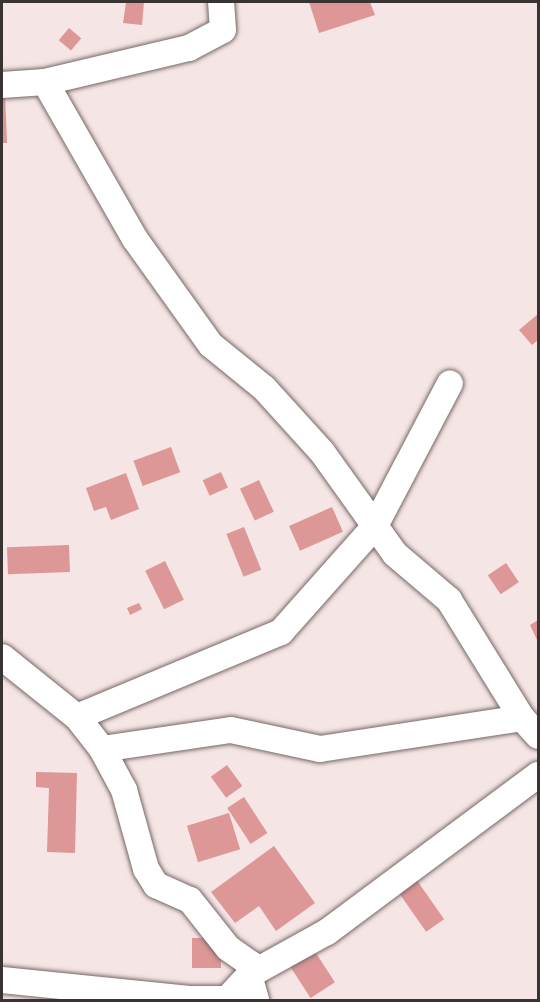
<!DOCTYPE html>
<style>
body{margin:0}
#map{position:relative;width:540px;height:1002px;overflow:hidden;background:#f5e5e4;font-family:"Playfair Display",serif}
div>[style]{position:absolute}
.building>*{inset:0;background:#dd9797;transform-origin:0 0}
.roads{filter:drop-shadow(0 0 2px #766868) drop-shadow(0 0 2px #766868)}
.minor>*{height:26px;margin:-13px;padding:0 13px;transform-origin:13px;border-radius:13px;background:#fff}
span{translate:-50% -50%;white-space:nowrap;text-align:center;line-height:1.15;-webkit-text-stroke:4.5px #fff;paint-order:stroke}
.frame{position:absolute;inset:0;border:3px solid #393333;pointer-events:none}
</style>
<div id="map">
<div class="building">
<i style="clip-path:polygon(126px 2px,144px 2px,142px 25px,123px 23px)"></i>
<i style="clip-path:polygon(309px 2px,370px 2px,375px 15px,319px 33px)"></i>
<i style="left:69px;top:28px;width:16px;height:16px;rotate:40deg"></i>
<i style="clip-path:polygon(2px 93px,5px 93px,7px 143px,2px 143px)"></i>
<i style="clip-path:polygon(538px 314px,538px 340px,532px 345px,519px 330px)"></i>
<i style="left:171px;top:447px;width:27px;height:40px;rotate:70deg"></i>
<i style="left:221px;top:472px;width:17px;height:20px;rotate:66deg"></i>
<i style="clip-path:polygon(126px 473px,139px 509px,111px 520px,106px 507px,94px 511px,86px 488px)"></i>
<i style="left:259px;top:480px;width:35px;height:21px;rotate:65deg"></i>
<i style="left:332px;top:507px;width:27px;height:47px;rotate:66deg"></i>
<i style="left:244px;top:527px;width:46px;height:19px;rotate:68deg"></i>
<i style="left:69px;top:545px;width:27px;height:62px;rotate:88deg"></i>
<i style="left:165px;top:561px;width:43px;height:22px;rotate:64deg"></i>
<i style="left:506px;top:563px;width:23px;height:22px;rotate:56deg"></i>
<i style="clip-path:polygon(139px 603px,142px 609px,130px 615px,127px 608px)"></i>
<i style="clip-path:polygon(538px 620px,538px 642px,530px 625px)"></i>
<i style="left:227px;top:765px;width:26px;height:20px;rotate:54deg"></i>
<i style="clip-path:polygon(36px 772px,77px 773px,75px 853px,47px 852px,49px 788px,36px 787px)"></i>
<i style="left:244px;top:797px;width:43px;height:20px;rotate:57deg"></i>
<i style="left:229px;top:813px;width:38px;height:44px;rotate:73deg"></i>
<i style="clip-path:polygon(274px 846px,315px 903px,276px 931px,259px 906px,235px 923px,211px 892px)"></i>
<i style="left:416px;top:879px;width:49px;height:22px;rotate:55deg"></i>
<i style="left:221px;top:938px;width:30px;height:29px;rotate:90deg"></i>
<i style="left:312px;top:947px;width:42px;height:29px;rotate:57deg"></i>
</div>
<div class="roads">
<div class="minor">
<i style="left:45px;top:82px;width:181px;rotate:60.2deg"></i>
<i style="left:135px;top:239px;width:130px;rotate:54.4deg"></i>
<i style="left:211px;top:345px;width:68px;rotate:39.1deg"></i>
<i style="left:264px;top:388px;width:86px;rotate:47.8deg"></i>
<i style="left:322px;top:452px;width:125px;rotate:54.4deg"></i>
<i style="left:395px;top:554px;width:71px;rotate:40.4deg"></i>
<i style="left:449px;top:600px;width:139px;rotate:58.3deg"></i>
<i style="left:522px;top:718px;width:24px;rotate:48deg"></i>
<i style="left:2px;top:85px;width:43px;rotate:-4deg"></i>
<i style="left:45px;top:82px;width:148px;rotate:-13.3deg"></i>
<i style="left:189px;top:48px;width:38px;rotate:-28deg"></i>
<i style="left:223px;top:30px;width:28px;rotate:-94deg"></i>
<i style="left:2px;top:657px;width:96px;rotate:38.7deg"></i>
<i style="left:77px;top:717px;width:41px;rotate:52deg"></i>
<i style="left:102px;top:749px;width:47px;rotate:61.8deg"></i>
<i style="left:124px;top:790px;width:82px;rotate:74.4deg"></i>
<i style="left:146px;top:869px;width:19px;rotate:58deg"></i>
<i style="left:156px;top:885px;width:37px;rotate:24deg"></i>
<i style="left:190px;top:900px;width:61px;rotate:51.6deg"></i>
<i style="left:228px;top:948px;width:28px;rotate:35deg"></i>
<i style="left:251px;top:964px;width:11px;rotate:100deg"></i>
<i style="left:249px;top:975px;width:26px;rotate:74deg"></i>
<i style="left:77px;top:717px;width:221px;rotate:-22.6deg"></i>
<i style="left:281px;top:632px;width:142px;rotate:-48.4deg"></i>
<i style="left:375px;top:526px;width:161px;rotate:-62.3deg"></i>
<i style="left:102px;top:749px;width:130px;rotate:-8.4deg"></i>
<i style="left:231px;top:730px;width:91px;rotate:12.1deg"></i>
<i style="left:320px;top:749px;width:204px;rotate:-8.7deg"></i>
<i style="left:2px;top:980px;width:188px;rotate:5.8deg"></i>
<i style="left:189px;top:999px;width:38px"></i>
<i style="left:227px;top:999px;width:33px;rotate:-47deg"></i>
<i style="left:249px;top:975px;width:89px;rotate:-28.9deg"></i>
<i style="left:327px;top:932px;width:263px;rotate:-36.7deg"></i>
</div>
</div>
<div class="frame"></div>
</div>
